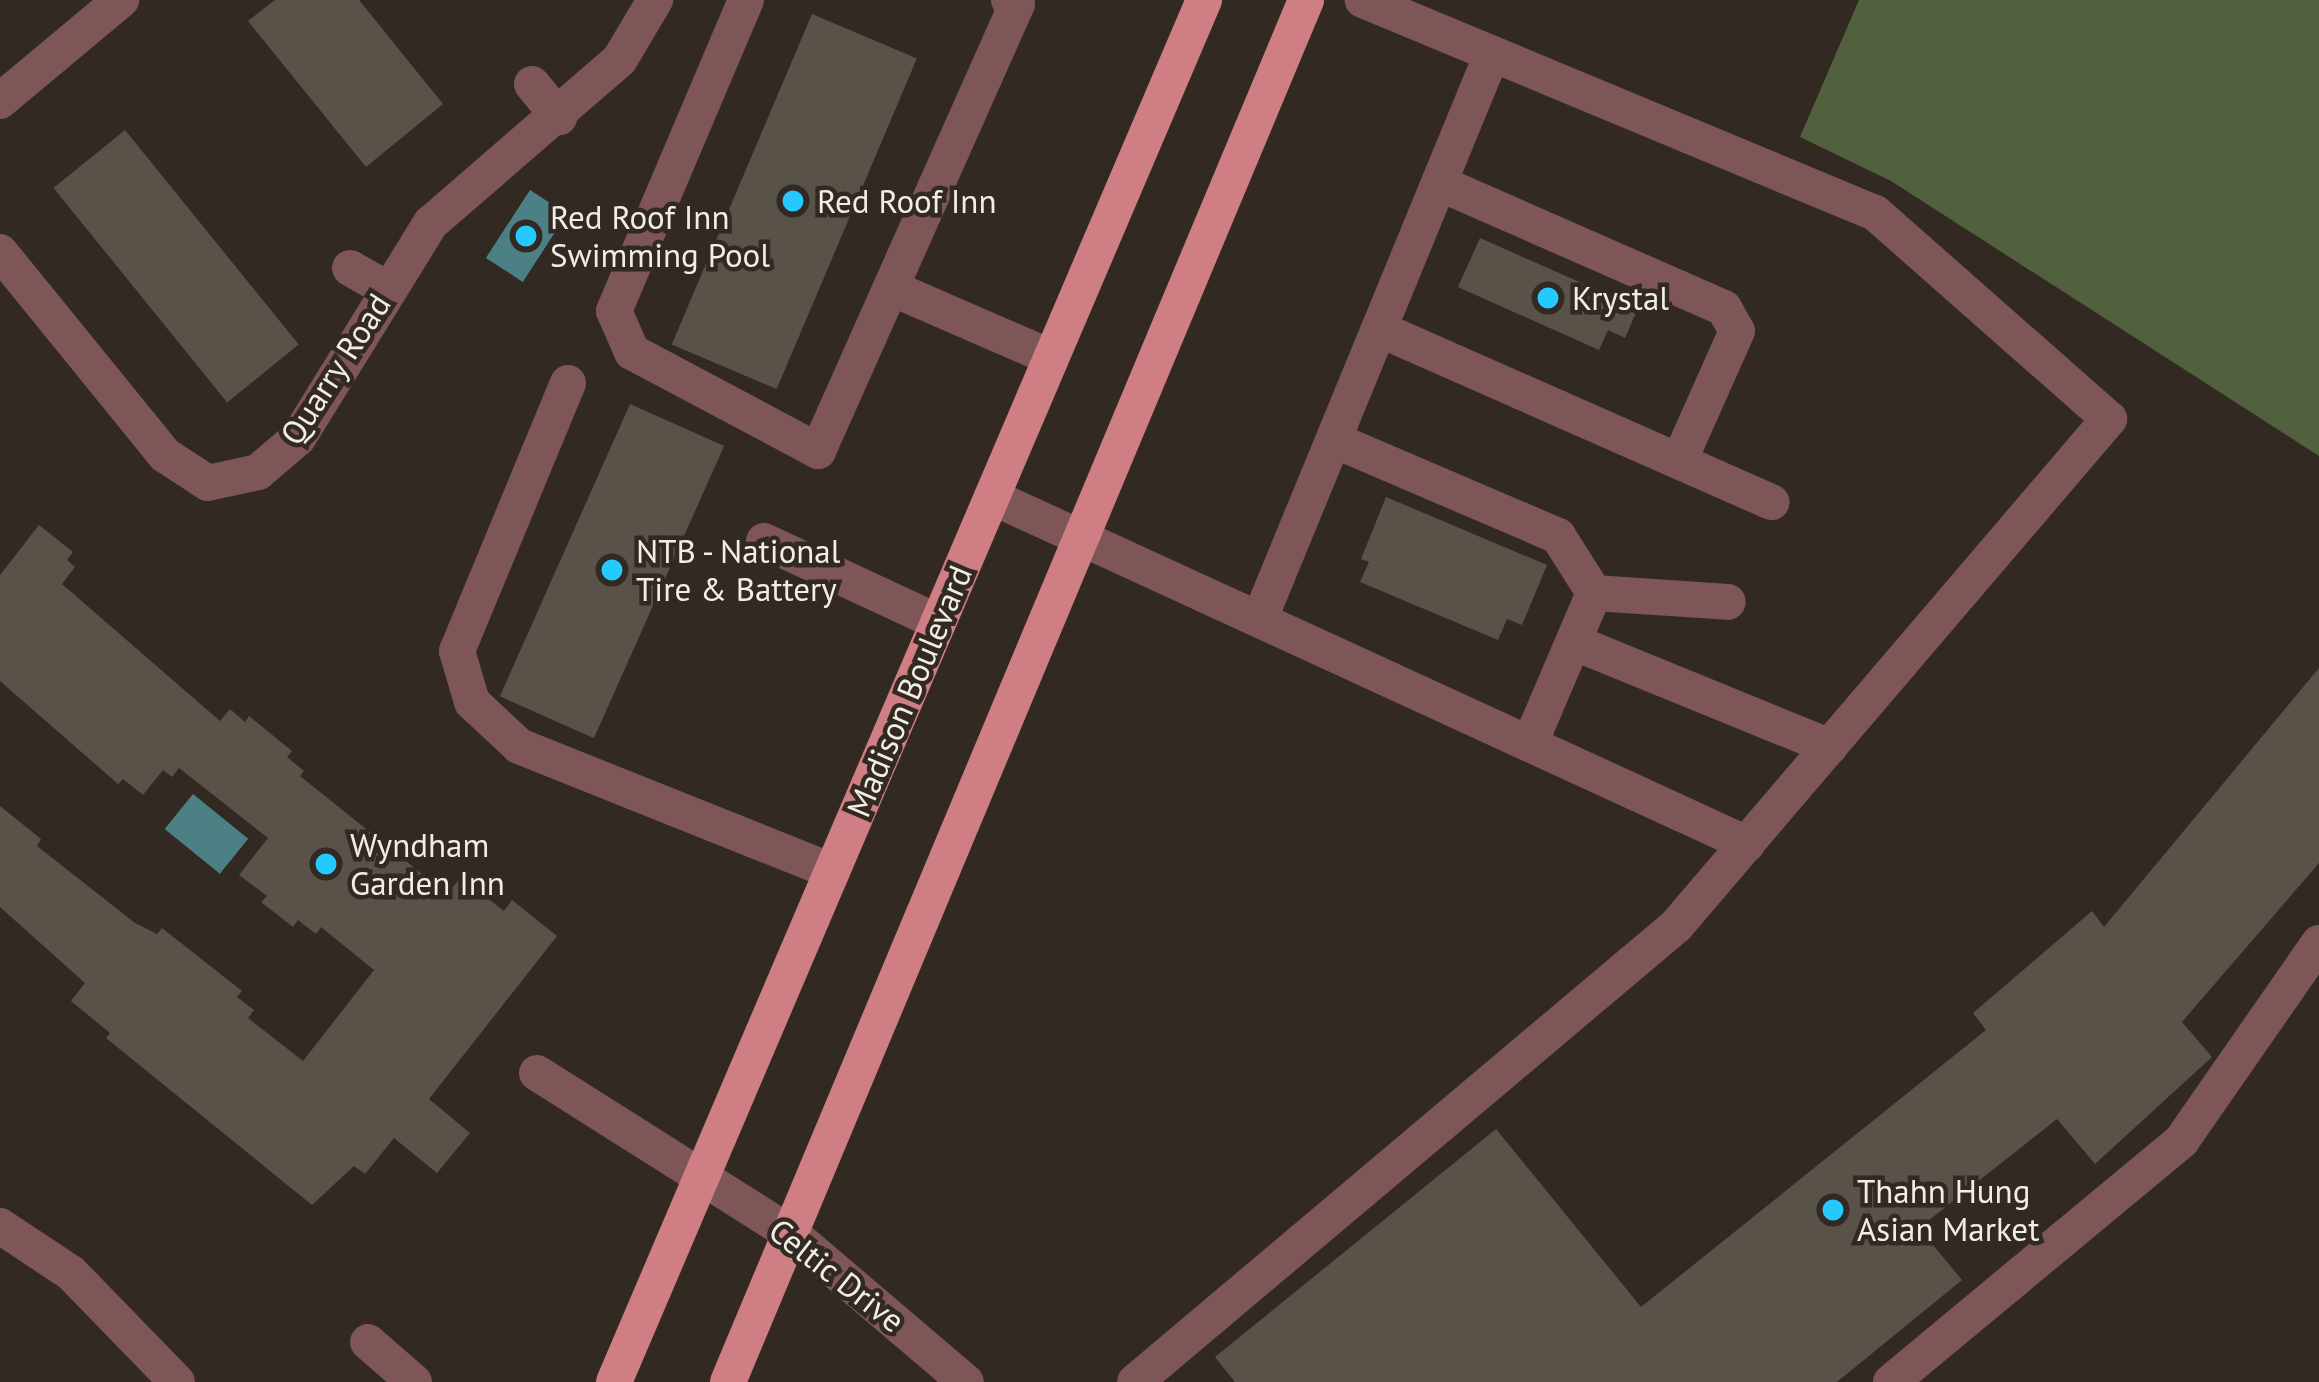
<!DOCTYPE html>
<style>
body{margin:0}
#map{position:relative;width:2319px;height:1382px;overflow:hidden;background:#322a22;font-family:"PT Sans",sans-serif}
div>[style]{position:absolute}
.forest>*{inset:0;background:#52613d}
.water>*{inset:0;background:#4b8185;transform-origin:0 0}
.building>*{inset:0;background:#595248;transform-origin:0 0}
.minor>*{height:36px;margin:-18px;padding:0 18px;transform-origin:18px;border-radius:18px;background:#7e5658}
.major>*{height:36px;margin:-18px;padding:0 18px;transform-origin:18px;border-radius:18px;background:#cf7e83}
.dots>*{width:33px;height:33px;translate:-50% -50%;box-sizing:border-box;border:6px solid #322a22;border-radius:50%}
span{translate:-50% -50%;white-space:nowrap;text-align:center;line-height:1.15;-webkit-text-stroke:9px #322a22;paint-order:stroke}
.poi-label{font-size:33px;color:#f2ede8}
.left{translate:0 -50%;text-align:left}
.street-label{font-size:33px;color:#f2ede8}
</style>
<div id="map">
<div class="forest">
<i style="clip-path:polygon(1859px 0,2319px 0,2319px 456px,1891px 181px,1800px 137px)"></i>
</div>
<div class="water">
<i style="left:530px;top:190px;width:44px;height:81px;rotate:33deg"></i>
<i style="left:193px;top:794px;width:71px;height:45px;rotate:39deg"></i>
</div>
<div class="building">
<i style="clip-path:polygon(275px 0,359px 0,443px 104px,366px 167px,248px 21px)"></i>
<i style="left:812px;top:14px;width:114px;height:359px;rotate:23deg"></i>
<i style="left:125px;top:130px;width:276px;height:92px;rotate:51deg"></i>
<i style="clip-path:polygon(1480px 238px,1638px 308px,1625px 338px,1608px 330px,1599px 350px,1458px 287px)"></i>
<i style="left:630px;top:404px;width:103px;height:320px;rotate:24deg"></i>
<i style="clip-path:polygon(1386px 497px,1547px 565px,1522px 625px,1507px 619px,1498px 640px,1360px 582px,1369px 562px,1361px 559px)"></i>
<i style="clip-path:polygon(39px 525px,73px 552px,67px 560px,75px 567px,62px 584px,220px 721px,230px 709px,245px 722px,249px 716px,292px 751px,287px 757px,304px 771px,300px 776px,447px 894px,461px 877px,504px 911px,512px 900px,557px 936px,429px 1099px,470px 1133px,437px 1173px,394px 1138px,365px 1174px,354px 1166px,312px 1205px,106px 1038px,110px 1033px,71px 1001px,85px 983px,0 907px,0 806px,41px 839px,37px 846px,135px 923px,157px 934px,162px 928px,242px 991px,237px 997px,254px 1010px,248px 1018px,303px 1061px,374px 970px,321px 927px,316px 934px,298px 920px,293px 927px,261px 902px,267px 896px,239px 875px,268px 838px,179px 768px,172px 777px,163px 770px,143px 795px,123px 779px,118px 784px,0 681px,0 575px)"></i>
<i style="clip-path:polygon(2319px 668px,2319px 863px,2182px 1022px,2212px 1057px,2095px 1164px,2057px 1119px,1919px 1228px,1962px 1280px,1837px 1382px,1235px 1382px,1215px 1357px,1496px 1129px,1641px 1307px,1986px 1030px,1973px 1013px,2092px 911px,2104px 927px)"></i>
</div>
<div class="minor">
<i style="left:746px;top:0;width:338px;rotate:113deg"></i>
<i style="left:614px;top:311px;width:45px;rotate:66.3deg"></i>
<i style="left:632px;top:352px;width:211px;rotate:28deg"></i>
<i style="left:818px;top:451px;width:489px;rotate:-66deg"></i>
<i style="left:1017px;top:4px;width:9px;rotate:-153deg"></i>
<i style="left:532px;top:84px;width:43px;rotate:50.7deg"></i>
<i style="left:0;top:101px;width:158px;rotate:-39.9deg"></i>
<i style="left:1439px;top:183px;width:311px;rotate:23.7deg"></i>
<i style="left:1724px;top:308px;width:26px;rotate:61deg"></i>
<i style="left:1737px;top:331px;width:142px;rotate:114deg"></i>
<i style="left:0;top:252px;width:262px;rotate:50.9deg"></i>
<i style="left:165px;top:455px;width:51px;rotate:33.1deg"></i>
<i style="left:208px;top:483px;width:51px;rotate:-12.4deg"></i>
<i style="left:258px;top:472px;width:52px;rotate:-40.4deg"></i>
<i style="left:298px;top:438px;width:253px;rotate:-58.3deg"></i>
<i style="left:431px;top:223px;width:250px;rotate:-40.9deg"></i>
<i style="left:620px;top:59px;width:69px;rotate:-59.3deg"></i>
<i style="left:350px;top:268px;width:43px;rotate:29.6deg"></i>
<i style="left:896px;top:290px;width:168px;rotate:23.5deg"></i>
<i style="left:1379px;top:329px;width:429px;rotate:23.8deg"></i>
<i style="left:568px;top:383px;width:290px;rotate:112.5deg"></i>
<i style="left:457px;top:651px;width:53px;rotate:73.6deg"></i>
<i style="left:472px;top:702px;width:64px;rotate:43.1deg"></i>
<i style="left:519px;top:746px;width:337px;rotate:21.8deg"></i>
<i style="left:1334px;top:440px;width:244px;rotate:23.2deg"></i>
<i style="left:1558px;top:536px;width:67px;rotate:57.7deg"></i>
<i style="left:1594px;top:593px;width:163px;rotate:113.1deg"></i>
<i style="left:992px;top:497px;width:831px;rotate:24.68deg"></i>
<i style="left:764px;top:541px;width:192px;rotate:25deg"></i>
<i style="left:1594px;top:593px;width:134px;rotate:3.8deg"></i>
<i style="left:1260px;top:618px;width:610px;rotate:-67.64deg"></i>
<i style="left:1578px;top:644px;width:272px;rotate:22.2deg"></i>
<i style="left:537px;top:1073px;width:303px;rotate:32.3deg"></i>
<i style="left:793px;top:1235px;width:227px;rotate:40.4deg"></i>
<i style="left:0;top:1226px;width:85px;rotate:33.5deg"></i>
<i style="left:71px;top:1273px;width:152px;rotate:45.8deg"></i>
<i style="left:368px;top:1342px;width:61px;rotate:41deg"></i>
<i style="left:1135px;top:1382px;width:708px;rotate:-40.13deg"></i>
<i style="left:1676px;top:926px;width:667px;rotate:-49.5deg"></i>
<i style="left:2109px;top:419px;width:312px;rotate:-138.6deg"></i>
<i style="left:1875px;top:213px;width:555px;rotate:-157.41deg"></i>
<i style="left:1891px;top:1382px;width:378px;rotate:-39.7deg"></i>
<i style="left:2182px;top:1140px;width:240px;rotate:-55.2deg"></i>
</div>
<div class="major">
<i style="left:614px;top:1382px;width:1503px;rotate:-66.88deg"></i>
<i style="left:728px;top:1382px;width:1498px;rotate:-67.3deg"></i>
</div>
<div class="dots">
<i style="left:793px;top:201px;background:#25c9fe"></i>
<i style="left:526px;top:236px;background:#25c9fe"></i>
<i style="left:1548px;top:298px;background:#25c9fe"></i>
<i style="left:612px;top:570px;background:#25c9fe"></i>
<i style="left:326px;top:864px;background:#25c9fe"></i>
<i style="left:1833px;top:1210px;background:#25c9fe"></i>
</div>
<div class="poi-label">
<span class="left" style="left:817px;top:201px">Red Roof Inn</span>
<span class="left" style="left:550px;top:236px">Red Roof Inn<br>Swimming Pool</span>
<span class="left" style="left:1572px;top:298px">Krystal</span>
<span class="left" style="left:636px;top:570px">NTB - National<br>Tire &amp; Battery</span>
<span class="left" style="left:350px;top:864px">Wyndham<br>Garden Inn</span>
<span class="left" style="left:1857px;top:1210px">Thahn Hung<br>Asian Market</span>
</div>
<div class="street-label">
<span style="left:335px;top:369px;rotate:-57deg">Quarry Road</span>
<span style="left:909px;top:691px;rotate:-67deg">Madison Boulevard</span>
<span style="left:837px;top:1275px;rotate:38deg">Celtic Drive</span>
</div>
</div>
